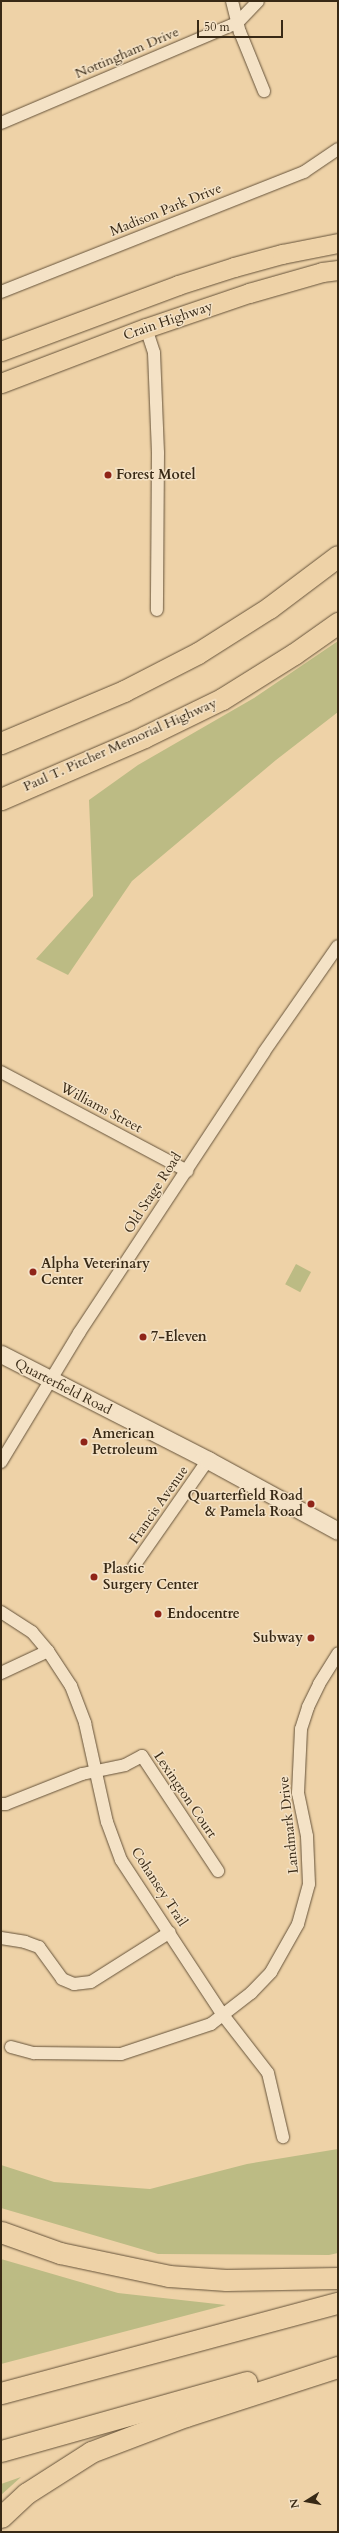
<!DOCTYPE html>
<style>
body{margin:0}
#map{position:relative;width:339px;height:2533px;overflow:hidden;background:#eed2a7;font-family:Cardo,serif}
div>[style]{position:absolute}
.green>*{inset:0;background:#bcbb84;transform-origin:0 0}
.roads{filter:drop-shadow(0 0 1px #66533a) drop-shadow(0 0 1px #66533a)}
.street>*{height:12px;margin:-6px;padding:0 6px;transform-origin:6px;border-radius:6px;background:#f4e2c6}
.secondary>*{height:17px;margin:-8.5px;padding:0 8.5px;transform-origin:8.5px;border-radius:8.5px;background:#f4e2c6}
.primary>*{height:19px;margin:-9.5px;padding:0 9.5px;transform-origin:9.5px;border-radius:9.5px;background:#eed2a7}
.highway>*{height:21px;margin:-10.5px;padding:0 10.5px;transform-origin:10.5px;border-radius:10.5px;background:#eed2a7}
.dots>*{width:11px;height:11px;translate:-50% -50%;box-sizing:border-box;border:2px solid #f4e2c6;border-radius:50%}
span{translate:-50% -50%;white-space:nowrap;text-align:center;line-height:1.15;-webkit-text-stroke:3px #f4e2c6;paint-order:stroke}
.street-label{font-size:14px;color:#382915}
.poi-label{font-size:14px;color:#382915;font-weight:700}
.left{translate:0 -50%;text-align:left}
.right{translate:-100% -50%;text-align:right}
.frame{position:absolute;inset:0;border:2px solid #382915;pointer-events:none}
.north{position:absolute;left:287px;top:2481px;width:40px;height:40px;-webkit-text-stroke:3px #f4e2c6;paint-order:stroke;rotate:259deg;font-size:11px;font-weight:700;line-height:16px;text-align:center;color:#382915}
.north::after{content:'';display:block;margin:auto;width:14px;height:18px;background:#382915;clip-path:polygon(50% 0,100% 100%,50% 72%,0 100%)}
.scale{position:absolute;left:197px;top:20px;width:86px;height:18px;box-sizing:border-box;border:2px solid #382915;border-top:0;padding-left:5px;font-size:12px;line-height:14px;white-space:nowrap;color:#382915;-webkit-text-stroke:3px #f4e2c6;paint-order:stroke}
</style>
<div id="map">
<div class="green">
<i style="clip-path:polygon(338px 641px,338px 712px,276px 760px,132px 881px,68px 975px,36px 959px,93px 896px,89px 800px,138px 765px,254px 698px)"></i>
<i style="left:296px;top:1264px;width:17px;height:23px;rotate:28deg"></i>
<i style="clip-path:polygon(338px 2149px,338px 2253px,329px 2255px,158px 2254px,1px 2208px,1px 2165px,54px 2182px,150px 2189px,247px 2164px)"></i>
<i style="clip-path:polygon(1px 2259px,118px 2293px,226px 2305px,1px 2364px)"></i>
<i style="clip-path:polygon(21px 2477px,1px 2495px,1px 2484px)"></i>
</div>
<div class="roads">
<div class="street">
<i style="left:232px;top:1px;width:32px;rotate:76deg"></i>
<i style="left:240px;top:32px;width:64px;rotate:67.9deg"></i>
<i style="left:1px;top:123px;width:256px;rotate:-23deg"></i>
<i style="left:237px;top:23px;width:30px;rotate:-46deg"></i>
<i style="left:1px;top:292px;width:326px;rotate:-21.6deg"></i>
<i style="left:304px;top:172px;width:41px;rotate:-34.1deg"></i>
<i style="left:146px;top:328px;width:26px;rotate:72deg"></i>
<i style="left:154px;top:353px;width:100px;rotate:87.7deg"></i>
<i style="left:158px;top:453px;width:157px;rotate:90.4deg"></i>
<i style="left:1px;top:1072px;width:211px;rotate:28deg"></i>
<i style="left:1px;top:1462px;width:151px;rotate:-58.8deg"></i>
<i style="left:79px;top:1333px;width:336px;rotate:-56.6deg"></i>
<i style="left:264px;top:1052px;width:129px;rotate:-55.1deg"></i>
<i style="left:134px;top:1566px;width:129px;rotate:-55.1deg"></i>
<i style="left:1px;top:1612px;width:37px;rotate:33deg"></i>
<i style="left:32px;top:1632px;width:25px;rotate:50deg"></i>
<i style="left:48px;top:1651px;width:42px;rotate:56.7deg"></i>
<i style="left:71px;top:1686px;width:40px;rotate:69deg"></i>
<i style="left:85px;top:1723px;width:101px;rotate:77.5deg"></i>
<i style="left:107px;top:1822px;width:40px;rotate:69.8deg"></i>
<i style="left:121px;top:1860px;width:186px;rotate:56.7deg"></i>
<i style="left:223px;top:2015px;width:73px;rotate:52.2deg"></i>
<i style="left:268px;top:2073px;width:66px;rotate:76.8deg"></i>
<i style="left:1px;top:1673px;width:52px;rotate:-25.1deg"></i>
<i style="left:1px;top:1804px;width:5px"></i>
<i style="left:6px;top:1804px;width:82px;rotate:-21.5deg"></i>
<i style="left:82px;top:1774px;width:44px;rotate:-11.8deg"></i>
<i style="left:125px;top:1765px;width:19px;rotate:-28deg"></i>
<i style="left:142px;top:1756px;width:138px;rotate:56.5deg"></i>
<i style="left:1px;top:1938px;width:24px;rotate:9deg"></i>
<i style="left:25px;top:1942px;width:15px;rotate:20deg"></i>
<i style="left:39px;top:1947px;width:39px;rotate:54deg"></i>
<i style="left:62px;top:1979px;width:13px;rotate:23deg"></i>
<i style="left:74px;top:1984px;width:17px;rotate:-7deg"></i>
<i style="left:91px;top:1982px;width:93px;rotate:-32.3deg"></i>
<i style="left:11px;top:2047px;width:24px;rotate:15deg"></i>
<i style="left:34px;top:2053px;width:87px;rotate:0.7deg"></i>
<i style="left:121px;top:2054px;width:95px;rotate:-18.4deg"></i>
<i style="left:211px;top:2024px;width:51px;rotate:-37.8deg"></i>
<i style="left:251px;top:1993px;width:29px;rotate:-46deg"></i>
<i style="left:271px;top:1972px;width:55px;rotate:-60.6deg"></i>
<i style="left:298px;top:1924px;width:41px;rotate:-74.6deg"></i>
<i style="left:309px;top:1884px;width:48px;rotate:-92.4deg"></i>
<i style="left:307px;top:1836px;width:44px;rotate:-101.8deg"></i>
<i style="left:298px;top:1793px;width:64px;rotate:-87.3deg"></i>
<i style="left:301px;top:1729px;width:23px;rotate:-72deg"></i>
<i style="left:308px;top:1707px;width:25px;rotate:-64deg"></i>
<i style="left:319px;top:1684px;width:36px;rotate:-58deg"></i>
</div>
<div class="secondary">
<i style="left:1px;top:1354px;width:233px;rotate:27.1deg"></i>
<i style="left:208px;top:1460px;width:148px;rotate:28.6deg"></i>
</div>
<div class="primary">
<i style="left:1px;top:351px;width:189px;rotate:-20.4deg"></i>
<i style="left:178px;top:285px;width:59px;rotate:-17.8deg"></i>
<i style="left:234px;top:267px;width:50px;rotate:-15.2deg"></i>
<i style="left:282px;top:254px;width:57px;rotate:-11.1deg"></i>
<i style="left:1px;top:383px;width:155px;rotate:-20.8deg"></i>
<i style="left:146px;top:328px;width:109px;rotate:-18.8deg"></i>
<i style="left:249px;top:293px;width:76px;rotate:-16deg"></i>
<i style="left:322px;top:272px;width:16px;rotate:-7deg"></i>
</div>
<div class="highway">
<i style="left:1px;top:743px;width:134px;rotate:-22.9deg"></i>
<i style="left:124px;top:691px;width:83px;rotate:-27.2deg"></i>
<i style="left:198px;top:653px;width:84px;rotate:-32.4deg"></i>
<i style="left:269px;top:608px;width:86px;rotate:-37deg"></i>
<i style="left:1px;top:799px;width:156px;rotate:-23.4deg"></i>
<i style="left:144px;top:737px;width:87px;rotate:-26deg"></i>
<i style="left:222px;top:699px;width:85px;rotate:-32deg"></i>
<i style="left:294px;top:654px;width:54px;rotate:-35.2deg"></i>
<i style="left:1px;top:2232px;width:63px;rotate:19.6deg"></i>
<i style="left:60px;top:2253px;width:111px;rotate:11.9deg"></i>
<i style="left:169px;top:2276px;width:57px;rotate:4deg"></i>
<i style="left:226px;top:2280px;width:112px;rotate:-1deg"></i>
<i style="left:1px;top:2393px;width:349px;rotate:-15deg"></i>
<i style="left:1px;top:2451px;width:255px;rotate:-15.7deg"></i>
<i style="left:1px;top:2517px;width:35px;rotate:-43deg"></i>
<i style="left:27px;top:2493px;width:76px;rotate:-32.6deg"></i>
<i style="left:91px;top:2452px;width:102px;rotate:-20.8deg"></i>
<i style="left:186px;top:2416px;width:160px;rotate:-17.9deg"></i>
</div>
</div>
<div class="dots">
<i style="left:108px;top:475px;background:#8f2418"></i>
<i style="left:33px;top:1272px;background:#8f2418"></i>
<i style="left:143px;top:1337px;background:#8f2418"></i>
<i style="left:84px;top:1442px;background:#8f2418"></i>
<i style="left:311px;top:1504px;background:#8f2418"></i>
<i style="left:94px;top:1577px;background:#8f2418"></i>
<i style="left:158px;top:1614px;background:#8f2418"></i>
<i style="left:311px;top:1638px;background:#8f2418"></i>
</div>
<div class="street-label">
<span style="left:127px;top:53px;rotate:-23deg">Nottingham Drive</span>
<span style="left:166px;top:210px;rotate:-22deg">Madison Park Drive</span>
<span style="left:168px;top:321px;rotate:-19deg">Crain Highway</span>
<span style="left:120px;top:745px;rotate:-24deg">Paul T. Pitcher Memorial Highway</span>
<span style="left:101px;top:1108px;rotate:28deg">Williams Street</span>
<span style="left:153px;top:1193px;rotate:-57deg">Old Stage Road</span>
<span style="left:63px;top:1387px;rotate:27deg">Quarterfield Road</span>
<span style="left:159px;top:1505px;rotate:-55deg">Francis Avenue</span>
<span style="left:185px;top:1795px;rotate:56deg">Lexington Court</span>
<span style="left:289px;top:1825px;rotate:-96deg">Landmark Drive</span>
<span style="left:159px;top:1887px;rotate:57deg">Cohansey Trail</span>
</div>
<div class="poi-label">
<span class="left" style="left:116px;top:475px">Forest Motel</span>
<span class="left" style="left:41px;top:1272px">Alpha Veterinary<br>Center</span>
<span class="left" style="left:151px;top:1337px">7-Eleven</span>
<span class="left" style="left:92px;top:1442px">American<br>Petroleum</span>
<span class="right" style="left:303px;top:1504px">Quarterfield Road<br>&amp; Pamela Road</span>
<span class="left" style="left:103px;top:1577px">Plastic<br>Surgery Center</span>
<span class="left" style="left:167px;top:1614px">Endocentre</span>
<span class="right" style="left:303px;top:1638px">Subway</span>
</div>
<div class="frame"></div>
<div class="north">N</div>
<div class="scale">50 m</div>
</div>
